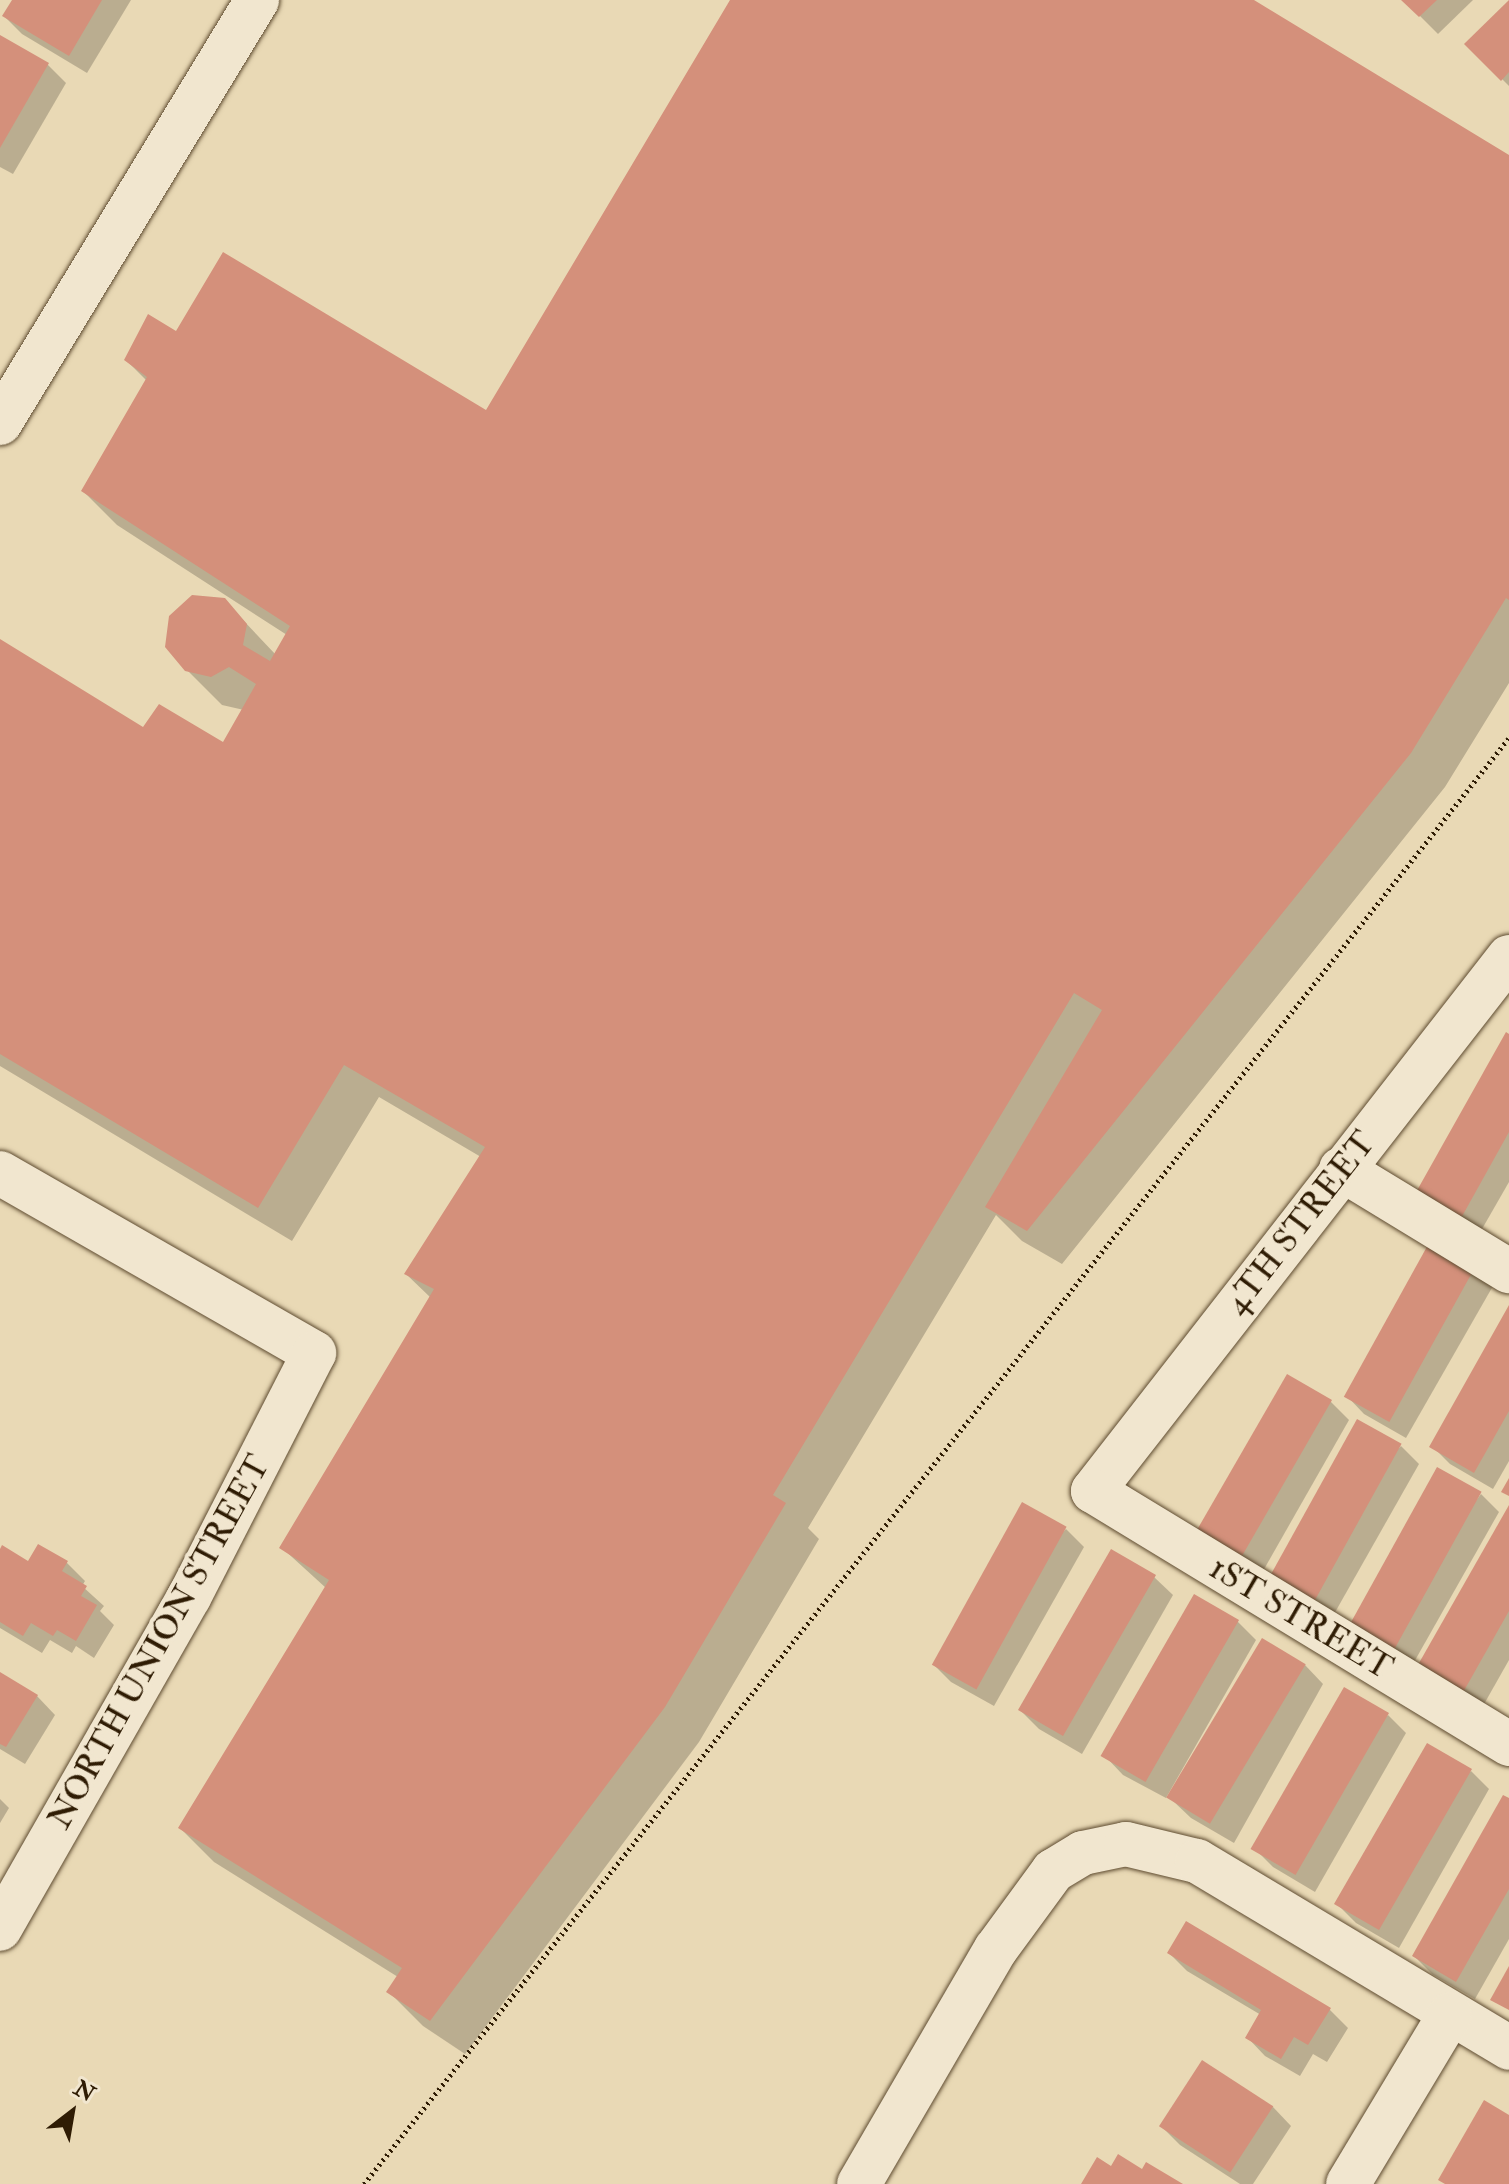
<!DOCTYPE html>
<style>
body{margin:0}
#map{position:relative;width:1509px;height:2184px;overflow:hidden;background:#e9d9b5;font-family:"IM FELL Double Pica",serif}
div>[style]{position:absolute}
.shadow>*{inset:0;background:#0003}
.building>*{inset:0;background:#d4907b;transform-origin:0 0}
.path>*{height:5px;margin-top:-2.5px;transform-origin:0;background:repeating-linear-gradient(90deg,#2f1c04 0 2px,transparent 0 6px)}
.roads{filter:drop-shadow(0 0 2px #5e4b30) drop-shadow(0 0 2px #5e4b30)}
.minor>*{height:44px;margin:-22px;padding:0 22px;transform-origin:22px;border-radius:22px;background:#f1e6cf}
span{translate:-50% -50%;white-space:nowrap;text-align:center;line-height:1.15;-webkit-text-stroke:8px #f1e6cf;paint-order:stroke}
.street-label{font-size:34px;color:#2f1c04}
.north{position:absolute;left:32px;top:2072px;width:80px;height:80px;-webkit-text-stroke:6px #f1e6cf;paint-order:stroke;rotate:31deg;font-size:22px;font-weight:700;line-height:32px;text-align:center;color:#2f1c04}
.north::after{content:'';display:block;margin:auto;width:28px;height:36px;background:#2f1c04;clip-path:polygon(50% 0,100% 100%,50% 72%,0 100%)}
</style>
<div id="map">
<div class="shadow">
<i style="clip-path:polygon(14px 0,131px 0,87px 73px,22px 34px,4px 16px)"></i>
<i style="clip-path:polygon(732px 0,1250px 0,1509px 157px,1509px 683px,1445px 787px,1062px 1264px,1022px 1241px,996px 1215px,808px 1528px,819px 1539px,699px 1742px,465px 2054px,423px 2026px,389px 1992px,398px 1977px,214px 1862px,180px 1828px,326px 1588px,281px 1547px,431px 1298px,406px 1274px,481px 1157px,379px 1097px,292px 1241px,0 1066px,0 641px,143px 730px,224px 745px,244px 710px,222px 705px,187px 670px,224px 600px,276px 655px,287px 635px,117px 525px,83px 491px,147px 381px,126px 360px,177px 334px,486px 413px)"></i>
<i style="clip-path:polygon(1404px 0,1473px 0,1438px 34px)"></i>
<i style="clip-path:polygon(1509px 3px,1509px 86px,1502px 79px)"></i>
<i style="clip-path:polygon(0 38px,48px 65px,66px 83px,13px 174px,0 167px)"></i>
<i style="clip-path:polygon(1509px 1036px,1509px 1182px,1478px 1236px,1435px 1211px)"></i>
<i style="clip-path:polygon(1435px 1237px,1497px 1279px,1406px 1438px,1364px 1414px,1346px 1395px)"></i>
<i style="clip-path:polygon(1509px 1309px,1509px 1461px,1493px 1489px,1450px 1464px,1432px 1446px)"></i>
<i style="clip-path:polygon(1330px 1401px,1349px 1420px,1259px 1578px,1215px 1554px)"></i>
<i style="clip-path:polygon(1401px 1446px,1419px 1464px,1329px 1623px,1267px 1581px)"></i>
<i style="clip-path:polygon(1481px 1494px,1499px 1512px,1409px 1671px,1365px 1647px)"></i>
<i style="clip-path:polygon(1509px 1512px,1509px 1660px,1479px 1713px,1436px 1688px)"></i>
<i style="clip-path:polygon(1066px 1529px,1084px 1547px,994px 1706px,951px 1682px,933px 1664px)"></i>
<i style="clip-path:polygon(39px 1547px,67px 1563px,85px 1581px,82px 1586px,104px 1606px,100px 1611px,114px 1625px,94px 1658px,76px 1646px,72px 1653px,50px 1640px,42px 1653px,0 1628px,0 1553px,29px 1564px)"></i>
<i style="clip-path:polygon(1154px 1577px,1173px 1595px,1082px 1754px,1039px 1729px,1021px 1711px)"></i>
<i style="clip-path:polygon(1195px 1597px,1238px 1622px,1256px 1640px,1166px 1798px,1123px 1775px,1105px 1756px)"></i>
<i style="clip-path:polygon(1305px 1665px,1323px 1684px,1234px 1843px,1191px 1818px,1172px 1800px)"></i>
<i style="clip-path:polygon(0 1674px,37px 1696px,55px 1715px,25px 1764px,0 1749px)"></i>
<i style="clip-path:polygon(1388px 1715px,1406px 1733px,1315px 1892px,1273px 1867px,1255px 1849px)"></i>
<i style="clip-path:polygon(1471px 1771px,1489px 1789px,1399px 1948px,1356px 1923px,1338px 1905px)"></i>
<i style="clip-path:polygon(0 1799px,9px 1808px,0 1823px)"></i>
<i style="clip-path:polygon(1509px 1800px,1509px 1939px,1475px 1999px,1432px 1974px,1414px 1956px)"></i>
<i style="clip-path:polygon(1169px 1953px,1329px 2009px,1348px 2028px,1327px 2062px,1313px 2054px,1300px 2076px,1265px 2056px,1247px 2037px,1261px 2015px,1187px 1971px)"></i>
<i style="clip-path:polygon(1273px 2107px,1291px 2126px,1253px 2184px,1240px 2184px,1180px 2145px,1162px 2127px)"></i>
</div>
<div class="building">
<i style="clip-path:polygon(12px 0,102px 0,69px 56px,2px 16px)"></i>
<i style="clip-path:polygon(730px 0,1254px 0,1509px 155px,1509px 600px,1506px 598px,1411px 753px,1027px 1231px,985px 1207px,1102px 1010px,1074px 993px,773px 1495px,786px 1503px,665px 1707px,430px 2021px,386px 1992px,402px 1968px,178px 1828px,329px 1580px,279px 1548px,434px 1289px,404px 1274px,485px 1147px,344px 1065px,258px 1208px,0 1054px,0 639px,143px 727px,159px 704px,223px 742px,256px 684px,229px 667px,211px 677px,185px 671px,165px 647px,169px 616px,192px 595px,225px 598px,247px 624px,243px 645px,270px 661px,290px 626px,81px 491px,147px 377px,124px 360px,148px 314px,176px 331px,223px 252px,486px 410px)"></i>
<i style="clip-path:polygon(1401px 0,1437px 0,1419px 17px)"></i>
<i style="clip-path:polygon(1509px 0,1509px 72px,1501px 81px,1464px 44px)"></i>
<i style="clip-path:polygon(0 35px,49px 63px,0 148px)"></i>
<i style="clip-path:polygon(1506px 1032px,1509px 1034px,1509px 1132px,1460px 1220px,1415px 1194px)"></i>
<i style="left:1434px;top:1234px;width:52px;height:186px;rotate:29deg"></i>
<i style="clip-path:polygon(1509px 1305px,1509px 1411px,1474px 1473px,1429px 1447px)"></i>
<i style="left:1287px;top:1374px;width:52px;height:187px;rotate:30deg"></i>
<i style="left:1357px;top:1419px;width:51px;height:186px;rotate:29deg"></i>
<i style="left:1437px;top:1467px;width:51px;height:186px;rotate:29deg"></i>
<i style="clip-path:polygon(1509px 1478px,1509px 1496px,1501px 1492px)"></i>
<i style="left:1022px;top:1502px;width:51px;height:186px;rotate:29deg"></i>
<i style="clip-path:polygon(1509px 1505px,1509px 1611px,1461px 1696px,1415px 1670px)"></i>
<i style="clip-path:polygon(38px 1544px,68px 1561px,62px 1571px,87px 1586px,81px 1596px,97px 1605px,76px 1641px,57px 1630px,53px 1636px,31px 1623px,23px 1636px,0 1622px,0 1549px,2px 1545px,28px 1561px)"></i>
<i style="left:1111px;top:1549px;width:52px;height:186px;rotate:30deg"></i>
<i style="left:1194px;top:1594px;width:52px;height:187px;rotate:30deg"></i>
<i style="left:1262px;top:1638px;width:51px;height:186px;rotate:31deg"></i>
<i style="clip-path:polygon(0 1672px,38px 1695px,6px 1747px,0 1744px)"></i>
<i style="left:1344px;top:1687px;width:52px;height:187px;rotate:30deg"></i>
<i style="left:1427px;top:1743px;width:52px;height:186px;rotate:30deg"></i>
<i style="clip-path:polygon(1503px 1795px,1509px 1798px,1509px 1889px,1456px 1982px,1412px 1956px)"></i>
<i style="clip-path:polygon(1186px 1921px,1331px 2008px,1308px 2045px,1294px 2037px,1281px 2059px,1245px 2038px,1261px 2010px,1167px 1953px)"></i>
<i style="clip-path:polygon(1509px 1966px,1509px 2010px,1490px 2000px)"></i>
<i style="left:1202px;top:2060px;width:85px;height:79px;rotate:33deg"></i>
<i style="clip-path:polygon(1484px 2100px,1509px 2115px,1509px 2184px,1445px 2184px,1438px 2180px)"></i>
<i style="clip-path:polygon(1118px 2154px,1142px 2169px,1146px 2162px,1183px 2184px,1081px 2184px,1097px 2157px,1111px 2166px)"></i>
</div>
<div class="path">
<i style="left:364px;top:2184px;width:1844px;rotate:-51.63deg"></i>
</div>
<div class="roads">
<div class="minor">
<i style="left:0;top:423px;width:495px;rotate:-58.7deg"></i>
<i style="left:1509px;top:957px;width:677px;rotate:127.92deg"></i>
<i style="left:1093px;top:1491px;width:487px;rotate:31.3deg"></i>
<i style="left:1341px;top:1169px;width:197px;rotate:31.3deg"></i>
<i style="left:0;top:1173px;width:362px;rotate:29.8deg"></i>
<i style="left:314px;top:1353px;width:274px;rotate:117.1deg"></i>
<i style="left:189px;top:1597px;width:382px;rotate:119.7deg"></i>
<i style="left:859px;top:2184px;width:272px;rotate:-59.8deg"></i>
<i style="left:996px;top:1949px;width:97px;rotate:-53.8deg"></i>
<i style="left:1053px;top:1871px;width:35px;rotate:-31deg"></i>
<i style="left:1083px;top:1853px;width:44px;rotate:-11.8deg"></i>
<i style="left:1126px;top:1844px;width:73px;rotate:13.5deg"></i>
<i style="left:1197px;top:1861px;width:364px;rotate:30.9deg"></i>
<i style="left:1348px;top:2184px;width:198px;rotate:-59deg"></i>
</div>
</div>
<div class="street-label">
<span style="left:1300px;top:1223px;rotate:-52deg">4TH STREET</span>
<span style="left:1301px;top:1618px;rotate:31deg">1ST STREET</span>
<span style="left:159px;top:1642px;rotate:-61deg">NORTH UNION STREET</span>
</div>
<div class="north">N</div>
</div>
